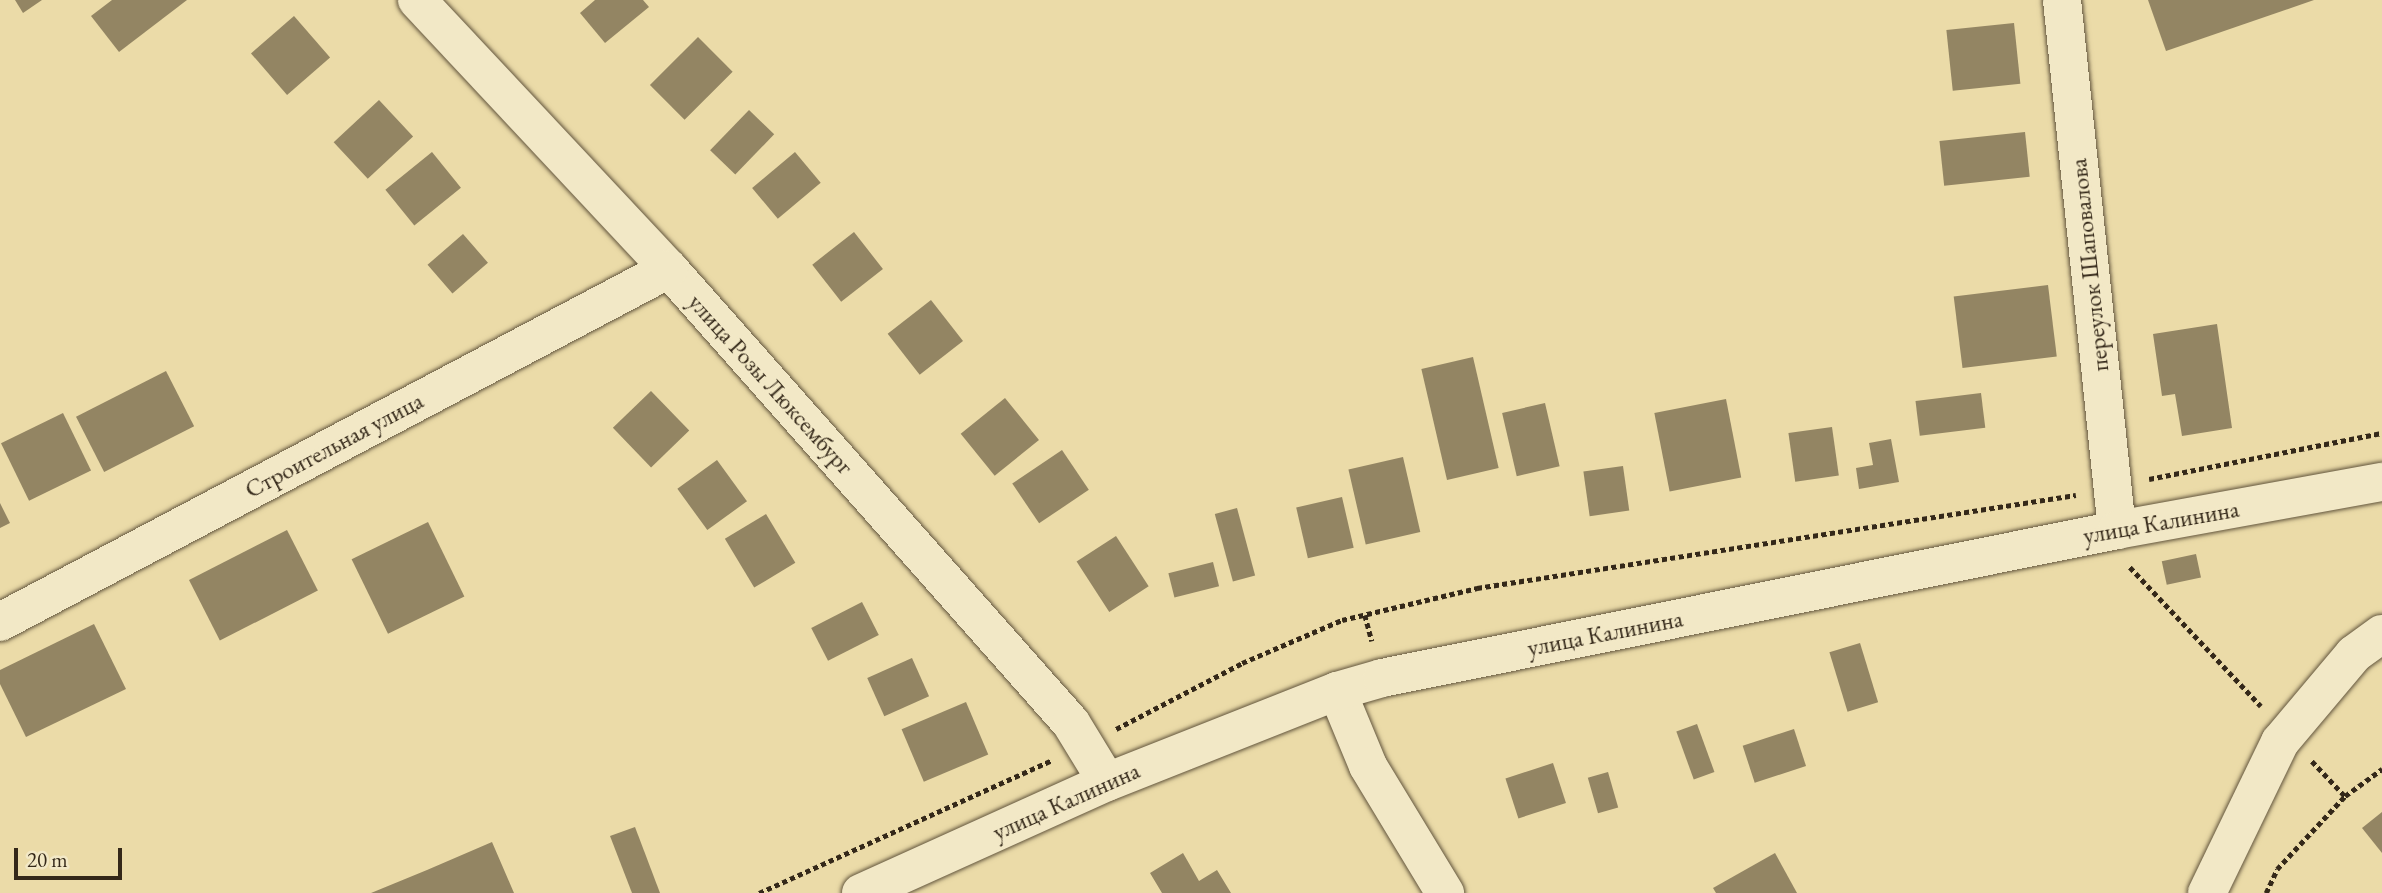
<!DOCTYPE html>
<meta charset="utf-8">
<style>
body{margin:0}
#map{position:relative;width:2382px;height:893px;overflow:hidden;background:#ebdba8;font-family:"EB Garamond",serif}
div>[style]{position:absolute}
.building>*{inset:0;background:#938563;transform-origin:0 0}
.path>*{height:4.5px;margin-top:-2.25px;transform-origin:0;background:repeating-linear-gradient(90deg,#342819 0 5px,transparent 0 8.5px)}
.roads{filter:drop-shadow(0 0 2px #62553d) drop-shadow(0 0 2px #62553d)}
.minor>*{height:38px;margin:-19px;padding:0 19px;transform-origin:19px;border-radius:19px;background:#f2e8c6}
span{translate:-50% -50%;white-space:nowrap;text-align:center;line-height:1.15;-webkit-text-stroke:5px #f2e8c6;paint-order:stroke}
.street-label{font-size:24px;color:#342819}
.scale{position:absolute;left:14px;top:848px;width:108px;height:32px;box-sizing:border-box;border:4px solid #342819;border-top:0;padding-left:9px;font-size:21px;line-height:24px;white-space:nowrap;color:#342819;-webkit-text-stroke:5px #f2e8c6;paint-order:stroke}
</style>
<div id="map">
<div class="building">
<i style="clip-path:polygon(15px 0,42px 0,23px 13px)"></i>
<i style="clip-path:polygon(112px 0,187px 0,119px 52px,91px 16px)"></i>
<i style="clip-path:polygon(595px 0,643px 0,649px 7px,605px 43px,580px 13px)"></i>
<i style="clip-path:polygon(2148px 0,2314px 0,2166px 51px)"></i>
<i style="left:294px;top:16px;width:55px;height:57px;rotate:49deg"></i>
<i style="left:2014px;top:23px;width:61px;height:68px;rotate:84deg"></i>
<i style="left:698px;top:37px;width:49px;height:68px;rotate:45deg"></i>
<i style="left:379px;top:100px;width:50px;height:62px;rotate:47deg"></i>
<i style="left:749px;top:110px;width:35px;height:56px;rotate:44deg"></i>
<i style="left:2025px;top:132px;width:45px;height:86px;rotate:84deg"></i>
<i style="left:432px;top:152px;width:46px;height:60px;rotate:51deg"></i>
<i style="left:795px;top:152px;width:40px;height:56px;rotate:50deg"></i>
<i style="left:854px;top:232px;width:47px;height:53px;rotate:52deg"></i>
<i style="left:463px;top:234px;width:38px;height:47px;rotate:49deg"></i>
<i style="left:2048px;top:285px;width:72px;height:95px;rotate:83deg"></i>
<i style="left:931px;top:300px;width:52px;height:55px;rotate:52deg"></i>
<i style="clip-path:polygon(2217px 324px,2232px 428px,2182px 436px,2175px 394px,2162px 396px,2153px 334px)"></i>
<i style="left:1473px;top:357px;width:114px;height:53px;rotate:77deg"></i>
<i style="left:166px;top:371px;width:62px;height:101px;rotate:63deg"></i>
<i style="left:651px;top:391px;width:55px;height:53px;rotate:46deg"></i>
<i style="left:1981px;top:393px;width:35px;height:66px;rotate:83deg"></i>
<i style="left:1005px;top:398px;width:54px;height:57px;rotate:51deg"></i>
<i style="left:1726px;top:399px;width:80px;height:73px;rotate:79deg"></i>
<i style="left:1545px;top:403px;width:65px;height:44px;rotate:77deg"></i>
<i style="left:63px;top:413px;width:64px;height:69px;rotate:64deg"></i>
<i style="left:1832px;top:427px;width:49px;height:44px;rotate:82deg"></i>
<i style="clip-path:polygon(1891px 439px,1899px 482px,1859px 489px,1856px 468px,1873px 465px,1869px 443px)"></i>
<i style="left:1062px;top:450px;width:48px;height:60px;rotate:56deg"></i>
<i style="left:1403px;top:457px;width:77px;height:56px;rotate:77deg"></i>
<i style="left:717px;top:460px;width:51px;height:49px;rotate:54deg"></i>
<i style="left:1623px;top:466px;width:45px;height:40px;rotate:82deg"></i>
<i style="left:1342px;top:497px;width:52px;height:47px;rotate:77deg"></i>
<i style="clip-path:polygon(0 503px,10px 523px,0 528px)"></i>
<i style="left:1237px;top:508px;width:70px;height:23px;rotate:75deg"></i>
<i style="left:766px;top:514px;width:57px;height:48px;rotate:59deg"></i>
<i style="left:428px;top:522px;width:83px;height:85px;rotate:64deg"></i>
<i style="left:287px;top:530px;width:68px;height:110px;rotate:63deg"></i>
<i style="left:1116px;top:536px;width:60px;height:47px;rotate:57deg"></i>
<i style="left:2196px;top:554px;width:24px;height:35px;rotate:78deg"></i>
<i style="left:1213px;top:562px;width:25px;height:46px;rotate:76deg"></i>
<i style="left:862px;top:602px;width:37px;height:57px;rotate:63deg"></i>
<i style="clip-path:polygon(94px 624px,126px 689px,26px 737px,0 684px,0 670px)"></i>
<i style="left:1860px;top:643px;width:62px;height:32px;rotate:73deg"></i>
<i style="left:912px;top:658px;width:42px;height:49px;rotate:66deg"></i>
<i style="left:966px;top:702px;width:57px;height:70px;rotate:67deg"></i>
<i style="left:1697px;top:724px;width:51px;height:22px;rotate:70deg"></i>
<i style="left:1794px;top:729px;width:39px;height:54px;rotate:72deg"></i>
<i style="left:1553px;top:763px;width:42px;height:50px;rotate:72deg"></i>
<i style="left:1608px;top:772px;width:37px;height:21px;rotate:74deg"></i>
<i style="clip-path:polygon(2382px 812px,2382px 853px,2362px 828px)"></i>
<i style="clip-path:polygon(635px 827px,660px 893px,632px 893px,610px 836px)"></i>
<i style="clip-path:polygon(492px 842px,514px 893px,371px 893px,427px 870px)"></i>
<i style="clip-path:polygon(1183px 853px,1199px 881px,1217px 870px,1231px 893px,1162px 893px,1150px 873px)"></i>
<i style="clip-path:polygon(1775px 853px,1797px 893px,1716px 893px,1713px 888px)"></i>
</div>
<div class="path">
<i style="left:2149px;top:479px;width:237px;rotate:-11.2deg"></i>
<i style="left:2130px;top:567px;width:191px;rotate:46.7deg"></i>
<i style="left:1365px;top:615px;width:27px;rotate:75deg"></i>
<i style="left:1116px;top:729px;width:142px;rotate:-27.6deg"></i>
<i style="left:1242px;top:663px;width:109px;rotate:-23.3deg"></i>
<i style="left:1342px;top:620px;width:139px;rotate:-13.3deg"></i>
<i style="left:1477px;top:588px;width:606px;rotate:-8.83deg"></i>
<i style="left:2312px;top:761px;width:48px;rotate:46.7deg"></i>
<i style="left:2345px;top:796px;width:46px;rotate:-36.1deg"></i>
<i style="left:759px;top:893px;width:322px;rotate:-24.4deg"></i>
<i style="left:2266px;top:893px;width:26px;rotate:-65deg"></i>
<i style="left:2277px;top:869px;width:100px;rotate:-47deg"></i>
</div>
<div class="roads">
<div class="minor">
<i style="left:417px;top:0;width:369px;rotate:46.9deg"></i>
<i style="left:669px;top:269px;width:606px;rotate:48.48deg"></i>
<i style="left:1071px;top:723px;width:69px;rotate:58.6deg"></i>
<i style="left:2062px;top:0;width:533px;rotate:84.08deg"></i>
<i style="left:0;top:622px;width:756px;rotate:-27.82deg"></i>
<i style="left:1337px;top:691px;width:81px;rotate:67.5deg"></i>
<i style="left:1368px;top:766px;width:149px;rotate:58.8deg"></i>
<i style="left:861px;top:893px;width:270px;rotate:-24.3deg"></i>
<i style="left:1107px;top:782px;width:247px;rotate:-21.6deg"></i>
<i style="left:1337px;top:691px;width:47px;rotate:-16.1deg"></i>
<i style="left:1382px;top:678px;width:750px;rotate:-11.38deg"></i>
<i style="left:2117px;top:530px;width:269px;rotate:-10.3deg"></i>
<i style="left:2207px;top:893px;width:168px;rotate:-64.2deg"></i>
<i style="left:2280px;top:742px;width:115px;rotate:-49.9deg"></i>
<i style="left:2354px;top:654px;width:34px;rotate:-36deg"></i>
</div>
</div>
<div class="street-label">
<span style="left:2089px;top:265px;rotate:-96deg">переулок Шаповалова</span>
<span style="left:771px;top:384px;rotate:48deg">улица Розы Люксембург</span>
<span style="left:334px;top:445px;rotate:-28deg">Строительная улица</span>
<span style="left:2161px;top:522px;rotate:-10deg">улица Калинина</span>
<span style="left:1605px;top:633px;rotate:-11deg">улица Калинина</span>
<span style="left:1066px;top:801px;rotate:-24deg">улица Калинина</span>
</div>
<div class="scale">20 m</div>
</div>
